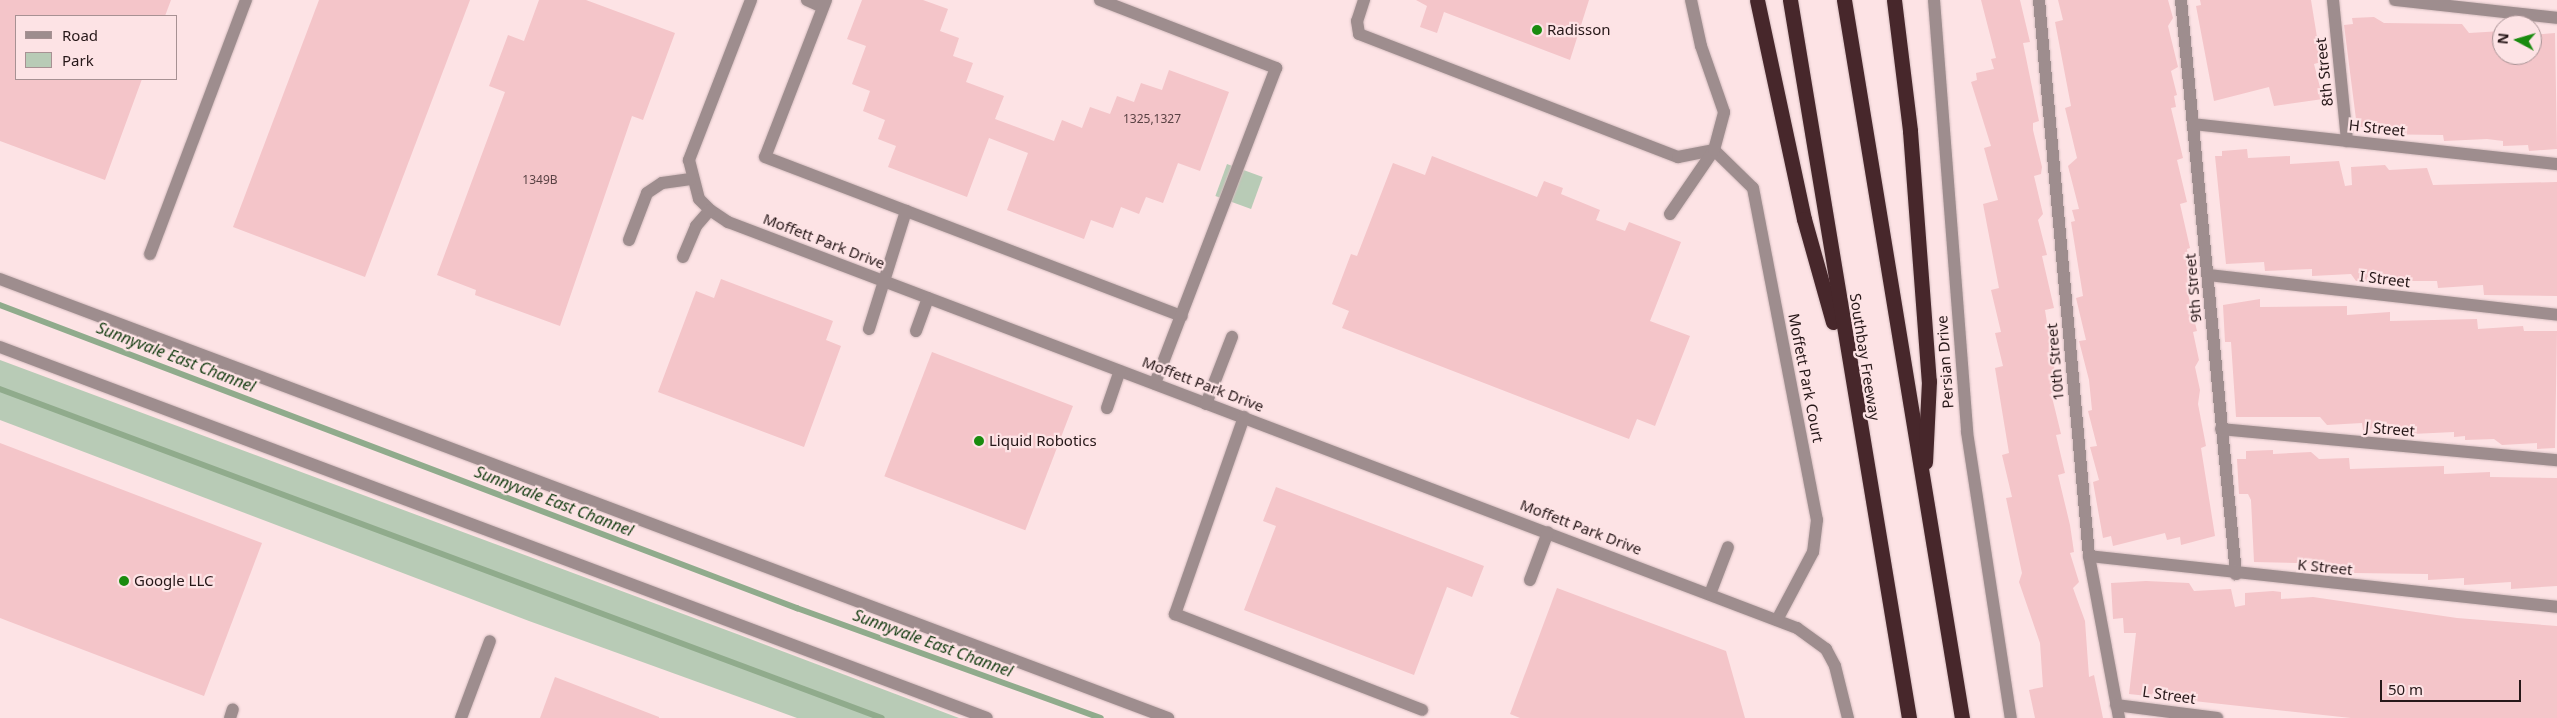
<!DOCTYPE html>
<style>
body{margin:0}
#map{position:relative;width:2557px;height:718px;overflow:hidden;background:#fde3e5;font-family:"Noto Sans",sans-serif}
div>[style]{position:absolute}
.green>*{inset:0;background:#b8cbb6;transform-origin:0 0}
.stream>*{height:5.5px;margin:-2.75px;padding:0 2.75px;transform-origin:2.75px;border-radius:2.75px;background:#90ab8c}
.building>*{inset:0;background:#f4c5c9;transform-origin:0 0}
.roads{filter:drop-shadow(0 0 1px #d6bec0) drop-shadow(0 0 1px #d6bec0)}
.minor>*{height:12px;margin:-6px;padding:0 6px;transform-origin:6px;border-radius:6px;background:#9e8d8e}
.highway>*{height:15px;margin:-7.5px;padding:0 7.5px;transform-origin:7.5px;border-radius:7.5px;background:#47272b}
.dots>*{width:14px;height:14px;translate:-50% -50%;box-sizing:border-box;border:2px solid #fde3e5;border-radius:50%}
span{translate:-50% -50%;white-space:nowrap;text-align:center;line-height:1.15;-webkit-text-stroke:4.5px #fde3e5;paint-order:stroke}
.number-label{font-size:12px;color:#5a4244}
.number-label span{-webkit-text-stroke-width:0}
.poi-label{font-size:15px;color:#261718}
.left{translate:0 -50%;text-align:left}
.street-label{font-size:15px;color:#261718}
.water-label{font-size:16px;color:#143c11;font-style:italic}
.legend{position:absolute;left:15px;top:15px;width:162px;height:65px;box-sizing:border-box;background:#fde3e5;border:1px solid #a79193;margin:0;padding:6px 9px;list-style:none;font-size:15px;color:#261718}
.legend li{display:flex;align-items:center;gap:10px;height:25px}
.legend b{width:25px;border:1px solid #a79193}
.north{position:absolute;left:2492px;top:15px;width:50px;height:50px;box-sizing:border-box;background:#fde3e5;border:1px solid #a79193;border-radius:50%;rotate:276deg;font-size:14px;font-weight:700;line-height:20px;text-align:center;color:#261718}
.north::after{content:'';display:block;margin:auto;width:18px;height:22px;background:#198b0e;clip-path:polygon(50% 0,100% 100%,50% 72%,0 100%)}
.scale{position:absolute;left:2380px;top:680px;width:141px;height:22px;box-sizing:border-box;border:2px solid #261718;border-top:0;padding-left:6px;font-size:15px;line-height:18px;white-space:nowrap;color:#261718;-webkit-text-stroke:4px #fde3e5;paint-order:stroke}
</style>
<div id="map">
<div class="green">
<i style="left:1227px;top:164px;width:38px;height:34px;rotate:20deg"></i>
<i style="clip-path:polygon(0 360px,737px 634px,959px 718px,797px 718px,529px 621px,0 420px)"></i>
</div>
<div class="stream">
<i style="left:0;top:305px;width:853px;rotate:20.82deg"></i>
<i style="left:797px;top:608px;width:323px;rotate:19.9deg"></i>
<i style="left:0;top:389px;width:941px;rotate:20.46deg"></i>
</div>
<div class="building">
<i style="clip-path:polygon(0 0,171px 0,165px 16px,16px 16px,16px 79px,142px 79px,105px 180px,0 141px)"></i>
<i style="clip-path:polygon(319px 0,470px 0,365px 277px,233px 227px)"></i>
<i style="clip-path:polygon(539px 0,586px 0,675px 33px,643px 120px,632px 116px,560px 326px,475px 295px,476px 290px,437px 275px,505px 92px,489px 86px,508px 35px,524px 41px)"></i>
<i style="clip-path:polygon(862px 0,923px 0,948px 9px,940px 31px,959px 38px,953px 56px,973px 63px,966px 82px,1004px 96px,995px 119px,1054px 141px,1062px 120px,1082px 128px,1090px 107px,1110px 114px,1117px 96px,1134px 102px,1141px 83px,1162px 90px,1169px 70px,1229px 92px,1200px 171px,1178px 163px,1163px 203px,1146px 197px,1139px 214px,1121px 207px,1113px 228px,1091px 220px,1084px 239px,1007px 210px,1028px 153px,989px 138px,967px 197px,888px 167px,896px 146px,878px 139px,885px 120px,863px 111px,870px 91px,852px 84px,866px 46px,847px 39px)"></i>
<i style="clip-path:polygon(1416px 0,1589px 0,1570px 60px,1444px 12px,1437px 33px,1420px 27px,1427px 6px)"></i>
<i style="clip-path:polygon(1981px 0,2020px 0,2030px 42px,2023px 43px,2039px 121px,2033px 123px,2033px 130px,2042px 167px,2041px 174px,2034px 176px,2043px 214px,2038px 220px,2047px 255px,2042px 256px,2054px 308px,2045px 310px,2058px 391px,2051px 393px,2061px 434px,2056px 435px,2065px 473px,2058px 475px,2070px 525px,2074px 552px,2070px 553px,2079px 582px,2073px 588px,2085px 621px,2089px 677px,2094px 675px,2103px 718px,2035px 718px,2029px 690px,2043px 687px,2040px 643px,2019px 582px,2022px 573px,2006px 498px,2012px 497px,2002px 455px,2009px 453px,1995px 368px,2003px 366px,1995px 333px,2001px 332px,1991px 290px,1999px 288px,1983px 204px,1998px 200px,1984px 148px,1991px 146px,1971px 82px,1977px 80px,1976px 73px,1994px 69px,1991px 59px,1996px 58px)"></i>
<i style="clip-path:polygon(2058px 0,2168px 0,2173px 18px,2168px 26px,2178px 67px,2171px 71px,2177px 95px,2174px 96px,2176px 107px,2171px 108px,2183px 158px,2177px 160px,2187px 202px,2180px 204px,2190px 248px,2187px 249px,2193px 293px,2188px 294px,2197px 331px,2193px 332px,2199px 360px,2195px 367px,2200px 390px,2198px 404px,2206px 446px,2201px 448px,2215px 536px,2181px 545px,2180px 537px,2167px 540px,2165px 533px,2113px 546px,2111px 536px,2103px 538px,2093px 482px,2099px 480px,2090px 447px,2097px 446px,2088px 411px,2092px 410px,2089px 380px,2079px 341px,2086px 340px,2076px 298px,2083px 296px,2071px 222px,2075px 221px,2072px 210px,2079px 209px,2068px 166px,2077px 158px,2065px 108px,2071px 106px,2055px 22px,2063px 20px)"></i>
<i style="clip-path:polygon(2200px 0,2311px 0,2321px 62px,2314px 64px,2323px 99px,2274px 106px,2269px 87px,2214px 101px,2196px 6px,2201px 5px)"></i>
<i style="clip-path:polygon(2374px 17px,2384px 23px,2462px 24px,2469px 33px,2502px 31px,2502px 55px,2532px 55px,2532px 35px,2555px 33px,2557px 149px,2529px 151px,2528px 145px,2503px 146px,2503px 141px,2487px 139px,2444px 141px,2443px 135px,2365px 134px,2364px 127px,2357px 127px,2344px 25px,2353px 24px,2352px 18px)"></i>
<i style="clip-path:polygon(2247px 149px,2248px 158px,2290px 156px,2290px 164px,2339px 161px,2345px 186px,2352px 185px,2351px 167px,2385px 165px,2389px 170px,2427px 168px,2433px 185px,2557px 182px,2557px 296px,2484px 295px,2483px 285px,2438px 288px,2437px 281px,2356px 281px,2351px 274px,2312px 276px,2312px 269px,2265px 271px,2264px 262px,2226px 264px,2215px 156px,2222px 156px,2222px 151px)"></i>
<i style="clip-path:polygon(1432px 156px,1537px 197px,1544px 181px,1563px 188px,1561px 194px,1600px 210px,1596px 220px,1625px 231px,1629px 222px,1681px 242px,1650px 321px,1690px 336px,1655px 426px,1637px 419px,1629px 439px,1342px 328px,1349px 311px,1332px 304px,1351px 254px,1357px 256px,1393px 163px,1425px 175px)"></i>
<i style="clip-path:polygon(721px 279px,833px 321px,826px 340px,841px 346px,804px 447px,658px 392px,696px 291px,714px 298px)"></i>
<i style="clip-path:polygon(2260px 299px,2260px 307px,2347px 306px,2347px 315px,2390px 312px,2390px 321px,2477px 319px,2478px 329px,2523px 326px,2524px 331px,2557px 331px,2555px 448px,2537px 449px,2537px 443px,2502px 445px,2494px 439px,2465px 440px,2465px 436px,2454px 437px,2454px 432px,2412px 434px,2411px 428px,2363px 430px,2362px 423px,2327px 425px,2320px 417px,2236px 417px,2231px 342px,2225px 342px,2223px 305px)"></i>
<i style="left:932px;top:352px;width:151px;height:133px;rotate:21deg"></i>
<i style="clip-path:polygon(0 443px,262px 543px,204px 696px,0 618px)"></i>
<i style="clip-path:polygon(2273px 450px,2273px 454px,2311px 452px,2319px 459px,2349px 458px,2350px 469px,2444px 466px,2444px 474px,2490px 472px,2490px 477px,2557px 478px,2557px 586px,2511px 589px,2511px 582px,2464px 585px,2464px 578px,2428px 580px,2428px 574px,2353px 573px,2341px 571px,2340px 564px,2254px 562px,2251px 500px,2248px 494px,2239px 494px,2237px 459px,2246px 459px,2246px 451px)"></i>
<i style="clip-path:polygon(1276px 487px,1484px 566px,1472px 597px,1447px 587px,1414px 675px,1244px 610px,1276px 526px,1263px 521px)"></i>
<i style="clip-path:polygon(2146px 581px,2189px 583px,2194px 591px,2231px 589px,2235px 607px,2245px 605px,2245px 593px,2273px 591px,2281px 592px,2281px 599px,2313px 597px,2457px 618px,2557px 626px,2557px 718px,2351px 718px,2129px 694px,2136px 633px,2124px 633px,2123px 618px,2113px 619px,2111px 583px)"></i>
<i style="clip-path:polygon(1557px 588px,1726px 651px,1745px 718px,1520px 718px,1510px 714px)"></i>
<i style="clip-path:polygon(555px 677px,659px 717px,659px 718px,540px 718px)"></i>
</div>
<div class="roads">
<div class="minor">
<i style="left:751px;top:0;width:172px;rotate:111.2deg"></i>
<i style="left:689px;top:160px;width:40px;rotate:75.6deg"></i>
<i style="left:699px;top:199px;width:16px;rotate:45deg"></i>
<i style="left:710px;top:210px;width:22px;rotate:34deg"></i>
<i style="left:728px;top:222px;width:1144px;rotate:20.8deg"></i>
<i style="left:1797px;top:628px;width:36px;rotate:36deg"></i>
<i style="left:1826px;top:649px;width:19px;rotate:62deg"></i>
<i style="left:1835px;top:666px;width:54px;rotate:76deg"></i>
<i style="left:807px;top:0;width:17px;rotate:24deg"></i>
<i style="left:826px;top:0;width:168px;rotate:111.2deg"></i>
<i style="left:765px;top:157px;width:446px;rotate:20.9deg"></i>
<i style="left:1100px;top:0;width:189px;rotate:21.1deg"></i>
<i style="left:1276px;top:68px;width:338px;rotate:111deg"></i>
<i style="left:1364px;top:0;width:22px;rotate:108deg"></i>
<i style="left:1357px;top:21px;width:13px;rotate:81deg"></i>
<i style="left:1359px;top:34px;width:342px;rotate:21.1deg"></i>
<i style="left:1678px;top:157px;width:37px;rotate:-11deg"></i>
<i style="left:1934px;top:0;width:433px;rotate:85.6deg"></i>
<i style="left:1967px;top:432px;width:289px;rotate:81.3deg"></i>
<i style="left:2039px;top:0;width:558px;rotate:84.86deg"></i>
<i style="left:2089px;top:556px;width:165px;rotate:79.5deg"></i>
<i style="left:2181px;top:0;width:577px;rotate:84.53deg"></i>
<i style="left:2333px;top:0;width:142px;rotate:84.3deg"></i>
<i style="left:2395px;top:0;width:163px;rotate:6.3deg"></i>
<i style="left:2193px;top:124px;width:366px;rotate:6.3deg"></i>
<i style="left:1714px;top:150px;width:54px;rotate:44.3deg"></i>
<i style="left:1753px;top:188px;width:338px;rotate:79.1deg"></i>
<i style="left:1817px;top:520px;width:32px;rotate:97deg"></i>
<i style="left:1813px;top:552px;width:77px;rotate:117.9deg"></i>
<i style="left:1670px;top:214px;width:78px;rotate:-55.5deg"></i>
<i style="left:1714px;top:150px;width:39px;rotate:-75deg"></i>
<i style="left:1724px;top:112px;width:70px;rotate:-109.2deg"></i>
<i style="left:1701px;top:46px;width:47px;rotate:-102.3deg"></i>
<i style="left:629px;top:240px;width:50px;rotate:-69deg"></i>
<i style="left:647px;top:193px;width:18px;rotate:-34deg"></i>
<i style="left:662px;top:183px;width:29px;rotate:-8deg"></i>
<i style="left:150px;top:254px;width:272px;rotate:-69.3deg"></i>
<i style="left:683px;top:257px;width:34px;rotate:-67deg"></i>
<i style="left:696px;top:226px;width:21px;rotate:-49deg"></i>
<i style="left:2208px;top:275px;width:351px;rotate:6.5deg"></i>
<i style="left:0;top:279px;width:1248px;rotate:20.6deg"></i>
<i style="left:869px;top:329px;width:124px;rotate:-72.6deg"></i>
<i style="left:916px;top:331px;width:35px;rotate:-70deg"></i>
<i style="left:0;top:347px;width:1054px;rotate:20.6deg"></i>
<i style="left:1206px;top:404px;width:72px;rotate:-68.8deg"></i>
<i style="left:1107px;top:408px;width:39px;rotate:-71deg"></i>
<i style="left:1244px;top:417px;width:209px;rotate:109.3deg"></i>
<i style="left:1175px;top:614px;width:265px;rotate:21.2deg"></i>
<i style="left:2221px;top:429px;width:337px;rotate:5.3deg"></i>
<i style="left:2089px;top:556px;width:471px;rotate:6.2deg"></i>
<i style="left:1530px;top:580px;width:51px;rotate:-69.4deg"></i>
<i style="left:1710px;top:594px;width:50px;rotate:-69deg"></i>
<i style="left:2116px;top:705px;width:102px;rotate:7.3deg"></i>
<i style="left:230px;top:718px;width:9px;rotate:-72deg"></i>
<i style="left:461px;top:718px;width:82px;rotate:-69.4deg"></i>
</div>
<div class="highway">
<i style="left:1757px;top:0;width:224px;rotate:77.9deg"></i>
<i style="left:1804px;top:219px;width:107px;rotate:74.3deg"></i>
<i style="left:1790px;top:0;width:728px;rotate:80.59deg"></i>
<i style="left:1844px;top:0;width:728px;rotate:80.67deg"></i>
<i style="left:1894px;top:0;width:132px;rotate:83deg"></i>
<i style="left:1910px;top:131px;width:251px;rotate:85.7deg"></i>
<i style="left:1929px;top:381px;width:81px;rotate:92.8deg"></i>
</div>
</div>
<div class="dots">
<i style="left:1537px;top:30px;background:#198b0e"></i>
<i style="left:979px;top:441px;background:#198b0e"></i>
<i style="left:124px;top:581px;background:#198b0e"></i>
</div>
<div class="number-label">
<span style="left:1152px;top:119px">1325,1327</span>
<span style="left:540px;top:180px">1349B</span>
</div>
<div class="poi-label">
<span class="left" style="left:1547px;top:30px">Radisson</span>
<span class="left" style="left:989px;top:441px">Liquid Robotics</span>
<span class="left" style="left:134px;top:581px">Google LLC</span>
</div>
<div class="street-label">
<span style="left:2324px;top:72px;rotate:-96deg">8th Street</span>
<span style="left:2377px;top:128px;rotate:6deg">H Street</span>
<span style="left:824px;top:241px;rotate:21deg">Moffett Park Drive</span>
<span style="left:2385px;top:279px;rotate:7deg">I Street</span>
<span style="left:2193px;top:288px;rotate:-95deg">9th Street</span>
<span style="left:1865px;top:357px;rotate:81deg">Southbay Freeway</span>
<span style="left:1945px;top:362px;rotate:-94deg">Persian Drive</span>
<span style="left:2055px;top:362px;rotate:-95deg">10th Street</span>
<span style="left:1806px;top:378px;rotate:79deg">Moffett Park Court</span>
<span style="left:1203px;top:384px;rotate:21deg">Moffett Park Drive</span>
<span style="left:2390px;top:429px;rotate:5deg">J Street</span>
<span style="left:1581px;top:527px;rotate:21deg">Moffett Park Drive</span>
<span style="left:2325px;top:567px;rotate:6deg">K Street</span>
<span style="left:2169px;top:695px;rotate:8deg">L Street</span>
</div>
<div class="water-label">
<span style="left:176px;top:357px;rotate:21deg">Sunnyvale East Channel</span>
<span style="left:554px;top:501px;rotate:21deg">Sunnyvale East Channel</span>
<span style="left:933px;top:643px;rotate:20deg">Sunnyvale East Channel</span>
</div>
<ul class="legend">
<li><b style="height:6px;background:#9e8d8e"></b>Road</li>
<li><b style="height:14px;background:#b8cbb6"></b>Park</li>
</ul>
<div class="north">N</div>
<div class="scale">50 m</div>
</div>
